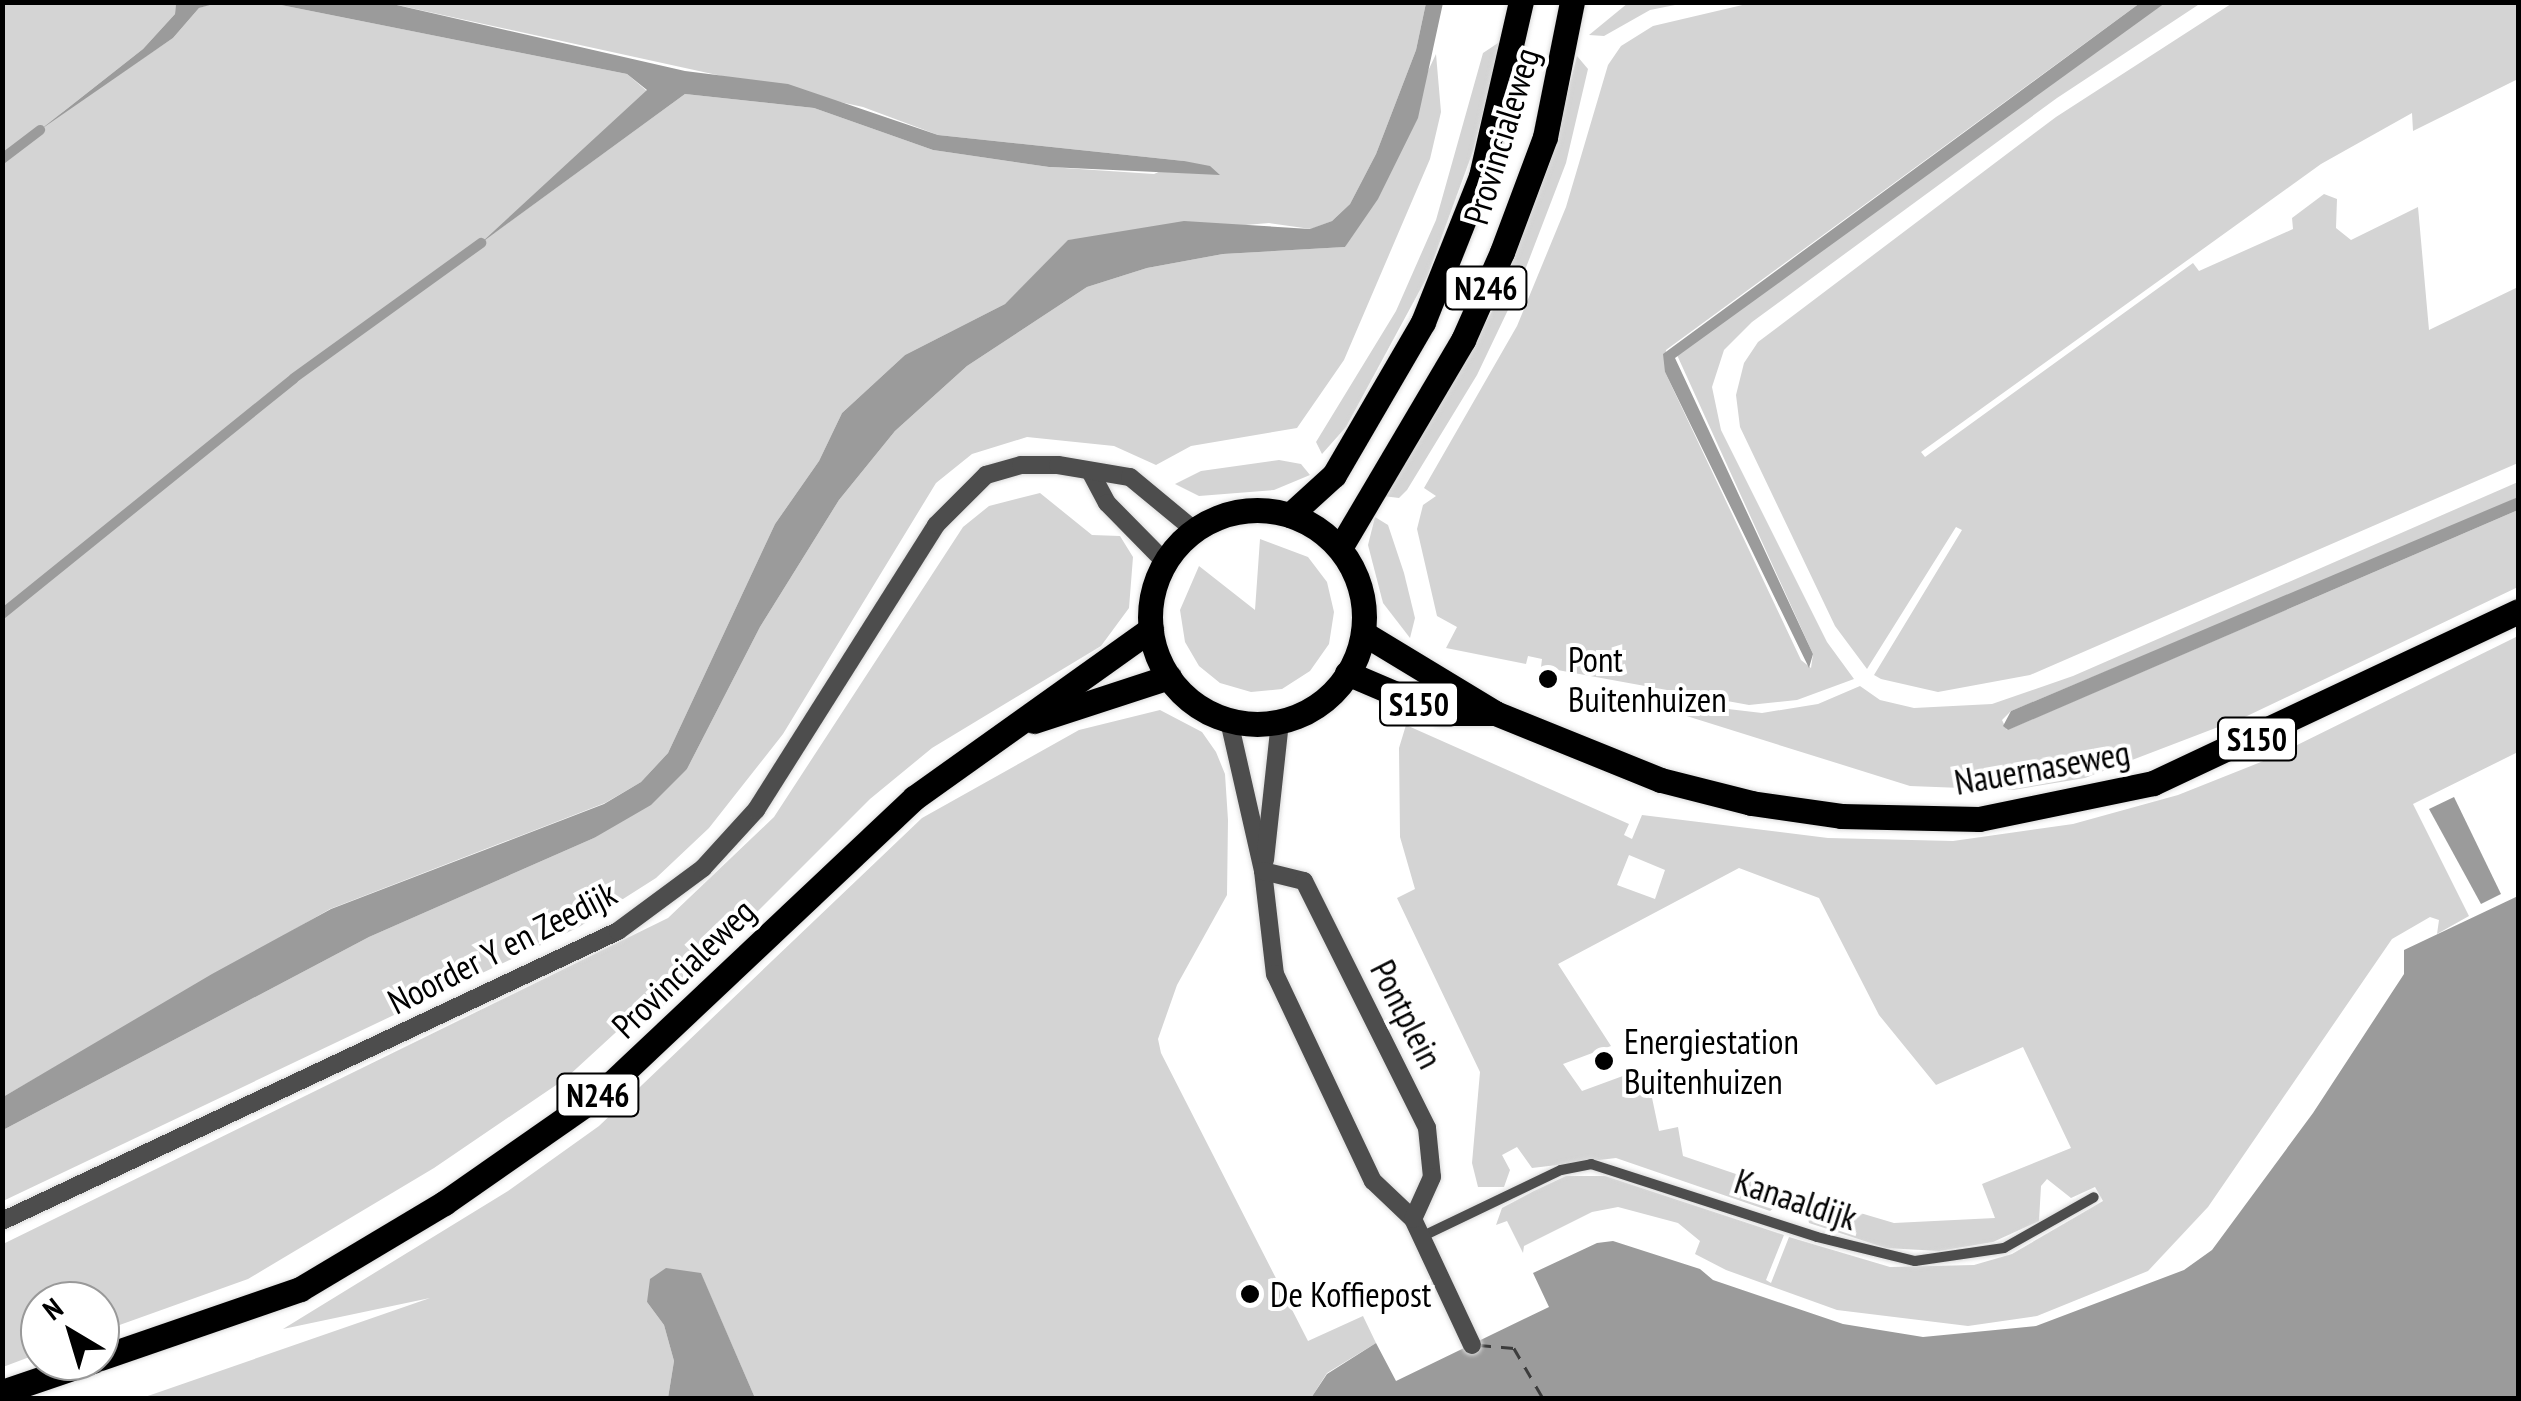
<!DOCTYPE html>
<style>
body{margin:0}
#map{position:relative;width:2521px;height:1401px;overflow:hidden;background:#fff;font-family:"PT Sans Narrow",sans-serif}
div>[style]{position:absolute}
.green>*{inset:0;background:#d4d4d4}
.water>*{inset:0;background:#9b9b9b}
.stream>*{height:10px;margin:-5px;padding:0 5px;transform-origin:5px;border-radius:5px;background:#9b9b9b}
.ferry>*{height:2.5px;margin-top:-1.25px;transform-origin:0;background:repeating-linear-gradient(90deg,#3c3c3c 0 12px,transparent 0 22px)}
.roads{filter:drop-shadow(0 0 2px #dbdbdb) drop-shadow(0 0 2px #dbdbdb)}
.minor>*{height:10px;margin:-5px;padding:0 5px;transform-origin:5px;border-radius:5px;background:#4d4d4d}
.tertiary>*{height:18px;margin:-9px;padding:0 9px;transform-origin:9px;border-radius:9px;background:#4d4d4d}
.primary>*{height:25px;margin:-12.5px;padding:0 12.5px;transform-origin:12.5px;border-radius:12.5px;background:#000}
.primary>.ring{margin:-12.5px;padding:0;box-sizing:content-box;background:none;border:25px solid #000;border-radius:50%}
.dots>*{width:28px;height:28px;translate:-50% -50%;box-sizing:border-box;border:5px solid #fff;border-radius:50%}
span{translate:-50% -50%;white-space:nowrap;text-align:center;line-height:1.15;-webkit-text-stroke:8px #fff;paint-order:stroke}
.shield-label span{padding:2px 8px;background:#fff;border:2px solid;border-radius:8px;-webkit-text-stroke-width:0}
.shield-label{font-size:32px;color:#000;font-weight:700}
.street-label{font-size:35px;color:#000}
.poi-label{font-size:35px;color:#000}
.left{translate:0 -50%;text-align:left}
.frame{position:absolute;inset:0;border:5px solid #000;pointer-events:none}
.north{position:absolute;left:20px;top:1281px;width:100px;height:100px;box-sizing:border-box;background:#fff;border:2px solid #999;border-radius:50%;rotate:322deg;font-size:28px;font-weight:700;line-height:40px;text-align:center;color:#000}
.north::after{content:'';display:block;margin:auto;width:35px;height:45px;background:#000;clip-path:polygon(50% 0,100% 100%,50% 72%,0 100%)}
</style>
<div id="map">
<div class="green">
<i style="clip-path:polygon(217px 2px,271px 3px,627px 74px,647px 91px,493px 234px,685px 94px,814px 108px,933px 150px,1049px 167px,1154px 174px,1184px 161px,938px 135px,863px 107px,388px 3px,1426px 3px,1416px 50px,1376px 154px,1350px 204px,1332px 221px,1311px 229px,1269px 223px,1069px 240px,1005px 304px,905px 355px,842px 413px,819px 461px,775px 524px,668px 753px,641px 782px,605px 803px,330px 909px,3px 1097px,3px 3px,176px 3px,175px 14px,143px 49px,59px 115px,173px 38px,199px 8px)"></i>
<i style="clip-path:polygon(2234px 2px,2518px 3px,2518px 79px,2413px 131px,2412px 113px,2321px 164px,1921px 452px,1925px 457px,2193px 263px,2199px 271px,2293px 229px,2292px 218px,2324px 194px,2337px 199px,2336px 228px,2351px 240px,2418px 207px,2429px 330px,2518px 287px,2518px 463px,2030px 675px,1938px 692px,1881px 679px,1874px 675px,1962px 530px,1956px 527px,1867px 669px,1835px 626px,1740px 427px,1736px 395px,1744px 363px,1758px 342px,2056px 117px)"></i>
<i style="clip-path:polygon(1628px 3px,1628px 2px,1685px 3px,1650px 10px,1604px 36px,1589px 35px)"></i>
<i style="clip-path:polygon(1751px 3px,2140px 3px,1666px 350px,1665px 372px,1801px 660px,1811px 668px,1813px 654px,1677px 355px,2150px 12px,2165px 3px,2201px 3px,2057px 98px,1752px 322px,1724px 350px,1712px 387px,1721px 430px,1827px 642px,1854px 679px,1797px 700px,1749px 705px,1541px 667px,1542px 659px,1528px 656px,1526px 664px,1446px 648px,1457px 627px,1437px 616px,1417px 529px,1423px 505px,1436px 496px,1424px 488px,1517px 326px,1566px 207px,1608px 65px,1621px 46px,1653px 26px)"></i>
<i style="clip-path:polygon(1501px 41px,1473px 151px,1427px 277px,1346px 427px,1322px 454px,1316px 442px,1396px 311px,1436px 220px,1483px 53px)"></i>
<i style="clip-path:polygon(1436px 54px,1441px 112px,1430px 159px,1344px 360px,1297px 428px,1191px 446px,1156px 465px,1114px 446px,1027px 437px,972px 454px,936px 483px,783px 734px,709px 828px,656px 878px,579px 927px,3px 1201px,3px 1130px,369px 937px,594px 838px,687px 769px,760px 627px,839px 500px,895px 431px,967px 366px,1087px 287px,1147px 268px,1223px 254px,1345px 247px)"></i>
<i style="clip-path:polygon(1577px 56px,1588px 69px,1566px 163px,1517px 291px,1477px 375px,1407px 490px,1399px 498px,1383px 496px,1497px 303px,1549px 165px)"></i>
<i style="clip-path:polygon(1279px 460px,1301px 464px,1310px 475px,1274px 490px,1199px 496px,1175px 484px,1201px 471px)"></i>
<i style="clip-path:polygon(2518px 482px,2518px 497px,2476px 517px,2011px 711px,2002px 720px,2007px 730px,2518px 510px,2518px 587px,2247px 716px,2085px 778px,2013px 790px,1910px 786px,1626px 697px,1762px 713px,1818px 704px,1860px 686px,1880px 700px,1914px 708px,1992px 704px,2073px 676px)"></i>
<i style="clip-path:polygon(1040px 493px,1092px 535px,1120px 536px,1133px 557px,1129px 608px,1101px 646px,932px 748px,870px 799px,660px 1009px,626px 1023px,565px 1079px,434px 1168px,248px 1279px,100px 1332px,100px 1301px,40px 1301px,40px 1353px,3px 1367px,3px 1244px,668px 918px,774px 817px,963px 527px,989px 506px)"></i>
<i style="clip-path:polygon(1375px 517px,1388px 525px,1404px 573px,1415px 618px,1410px 638px,1383px 603px,1368px 545px)"></i>
<i style="clip-path:polygon(1260px 539px,1308px 557px,1327px 582px,1334px 612px,1329px 644px,1310px 671px,1282px 689px,1251px 692px,1220px 683px,1199px 666px,1185px 642px,1180px 610px,1199px 566px,1255px 610px)"></i>
<i style="clip-path:polygon(evenodd,2518px 636px,2518px 752px,2413px 804px,2469px 916px,2437px 934px,2439px 920px,2430px 917px,2392px 939px,2208px 1207px,2148px 1271px,2037px 1316px,1968px 1326px,1837px 1310px,1726px 1270px,1695px 1254px,1700px 1241px,1678px 1223px,1618px 1207px,1592px 1212px,1524px 1246px,1523px 1253px,1507px 1221px,1496px 1225px,1502px 1208px,1534px 1191px,1566px 1176px,1605px 1176px,1784px 1235px,1766px 1280px,1771px 1283px,1789px 1237px,1890px 1267px,1974px 1265px,2012px 1254px,2103px 1201px,2095px 1187px,2071px 1198px,2047px 1179px,2041px 1186px,2039px 1221px,1993px 1242px,1939px 1251px,1886px 1248px,1809px 1223px,1803px 1196px,1894px 1223px,1995px 1218px,1982px 1184px,2071px 1148px,2023px 1047px,1936px 1085px,1879px 1015px,1819px 898px,1739px 868px,1558px 964px,1611px 1046px,1563px 1064px,1582px 1091px,1631px 1073px,1659px 1091px,1651px 1093px,1659px 1131px,1678px 1127px,1683px 1156px,1792px 1193px,1770px 1211px,1616px 1158px,1532px 1168px,1517px 1147px,1502px 1155px,1510px 1170px,1504px 1187px,1478px 1187px,1472px 1163px,1480px 1072px,1397px 898px,1415px 889px,1400px 837px,1399px 748px,1406px 725px,1629px 824px,1624px 835px,1632px 839px,1642px 815px,1828px 838px,1953px 841px,2073px 824px,2178px 795px,2271px 758px,2518px 636px,1629px 855px,1665px 870px,1655px 899px,1617px 885px,1629px 855px)"></i>
<i style="clip-path:polygon(1160px 710px,1202px 732px,1216px 752px,1225px 774px,1228px 820px,1227px 895px,1177px 985px,1158px 1039px,1161px 1053px,1308px 1341px,1363px 1316px,1376px 1343px,1327px 1373px,1311px 1398px,755px 1398px,701px 1274px,647px 1302px,664px 1325px,674px 1361px,668px 1398px,142px 1398px,430px 1298px,283px 1329px,508px 1191px,599px 1126px,922px 818px,1079px 730px)"></i>
</div>
<div class="water">
<i style="clip-path:polygon(176px 3px,217px 3px,199px 8px,173px 38px,40px 130px,143px 49px,175px 14px)"></i>
<i style="clip-path:polygon(271px 3px,388px 3px,685px 71px,788px 84px,938px 135px,1184px 161px,1210px 166px,1220px 175px,1049px 167px,933px 150px,814px 108px,685px 94px,481px 243px,647px 90px,627px 74px)"></i>
<i style="clip-path:polygon(1426px 3px,1443px 3px,1418px 118px,1378px 199px,1345px 247px,1223px 254px,1147px 268px,1087px 287px,967px 366px,895px 431px,839px 500px,760px 627px,687px 769px,651px 805px,594px 838px,369px 937px,3px 1130px,3px 1097px,212px 974px,331px 909px,604px 804px,641px 782px,668px 753px,775px 524px,819px 461px,842px 413px,905px 355px,1005px 304px,1068px 240px,1184px 221px,1310px 229px,1332px 221px,1350px 204px,1376px 154px,1416px 50px)"></i>
<i style="clip-path:polygon(2140px 3px,2165px 3px,1675px 358px,1813px 654px,1809px 668px,1665px 372px,1663px 354px)"></i>
<i style="clip-path:polygon(2518px 497px,2518px 510px,2008px 730px,2003px 726px,2011px 711px)"></i>
<i style="clip-path:polygon(2454px 797px,2501px 894px,2481px 904px,2429px 809px)"></i>
<i style="clip-path:polygon(2518px 896px,2518px 1398px,1311px 1398px,1327px 1374px,1376px 1343px,1396px 1381px,1549px 1307px,1533px 1273px,1597px 1243px,1613px 1241px,1700px 1269px,1713px 1280px,1843px 1324px,1923px 1337px,2036px 1326px,2184px 1270px,2212px 1250px,2313px 1113px,2404px 974px,2404px 950px)"></i>
<i style="clip-path:polygon(666px 1268px,701px 1273px,755px 1398px,668px 1398px,674px 1361px,664px 1325px,647px 1302px,650px 1279px)"></i>
</div>
<div class="stream">
<i style="left:2px;top:159px;width:48px;rotate:-37.3deg"></i>
<i style="left:2px;top:614px;width:375px;rotate:-38.9deg"></i>
<i style="left:294px;top:378px;width:231px;rotate:-35.8deg"></i>
</div>
<div class="ferry">
<i style="left:1479px;top:1345px;width:35px;rotate:5deg"></i>
<i style="left:1514px;top:1348px;width:58px;rotate:59.9deg"></i>
</div>
<div class="roads">
<div class="minor">
<i style="left:1421px;top:1237px;width:155px;rotate:-25.6deg"></i>
<i style="left:1561px;top:1170px;width:31px;rotate:-11deg"></i>
<i style="left:1591px;top:1164px;width:237px;rotate:17.9deg"></i>
<i style="left:1817px;top:1237px;width:101px;rotate:13.8deg"></i>
<i style="left:1915px;top:1261px;width:90px;rotate:-8.3deg"></i>
<i style="left:2004px;top:1248px;width:103px;rotate:-29.5deg"></i>
</div>
<div class="tertiary">
<i style="left:1091px;top:473px;width:34px;rotate:62deg"></i>
<i style="left:1107px;top:503px;width:84px;rotate:45.5deg"></i>
<i style="left:1229px;top:721px;width:154px;rotate:77.2deg"></i>
<i style="left:1263px;top:871px;width:104px;rotate:83.4deg"></i>
<i style="left:1275px;top:974px;width:229px;rotate:64.7deg"></i>
<i style="left:1373px;top:1181px;width:55px;rotate:43.5deg"></i>
<i style="left:1413px;top:1219px;width:139px;rotate:64.9deg"></i>
<i style="left:1265px;top:860px;width:139px;rotate:-83.8deg"></i>
<i style="left:1263px;top:871px;width:42px;rotate:13.7deg"></i>
<i style="left:1304px;top:881px;width:276px;rotate:63.5deg"></i>
<i style="left:1427px;top:1128px;width:49px;rotate:84.2deg"></i>
<i style="left:1432px;top:1177px;width:46px;rotate:114.3deg"></i>
<i style="left:2px;top:1221px;width:681px;rotate:-25.21deg"></i>
<i style="left:618px;top:931px;width:106px;rotate:-36.5deg"></i>
<i style="left:703px;top:868px;width:79px;rotate:-47.6deg"></i>
<i style="left:756px;top:810px;width:337px;rotate:-57.7deg"></i>
<i style="left:936px;top:525px;width:71px;rotate:-45deg"></i>
<i style="left:986px;top:475px;width:36px;rotate:-16deg"></i>
<i style="left:1021px;top:465px;width:37px"></i>
<i style="left:1058px;top:465px;width:73px;rotate:9.5deg"></i>
<i style="left:1130px;top:477px;width:83px;rotate:39.6deg"></i>
</div>
<div class="primary">
<i class="ring" style="left:1150px;top:510px;width:189px;height:189px"></i>
<i style="left:1290px;top:515px;width:59px;rotate:-42.3deg"></i>
<i style="left:1334px;top:475px;width:177px;rotate:-59.8deg"></i>
<i style="left:1423px;top:322px;width:157px;rotate:-68.3deg"></i>
<i style="left:1481px;top:176px;width:179px;rotate:-77.1deg"></i>
<i style="left:1340px;top:548px;width:242px;rotate:-59.4deg"></i>
<i style="left:1463px;top:340px;width:96px;rotate:-66.1deg"></i>
<i style="left:1502px;top:252px;width:123px;rotate:-69.5deg"></i>
<i style="left:1545px;top:137px;width:138px;rotate:-78.7deg"></i>
<i style="left:1363px;top:633px;width:154px;rotate:31.2deg"></i>
<i style="left:1495px;top:713px;width:179px;rotate:22deg"></i>
<i style="left:1661px;top:780px;width:93px;rotate:14.3deg"></i>
<i style="left:1751px;top:803px;width:91px;rotate:8.2deg"></i>
<i style="left:1841px;top:816px;width:138px;rotate:1.2deg"></i>
<i style="left:1979px;top:819px;width:178px;rotate:-11.7deg"></i>
<i style="left:2153px;top:783px;width:403px;rotate:-25.2deg"></i>
<i style="left:1347px;top:673px;width:102px;rotate:23.1deg"></i>
<i style="left:1441px;top:713px;width:54px"></i>
<i style="left:1034px;top:721px;width:142px;rotate:-18.1deg"></i>
<i style="left:100px;top:1358px;width:212px;rotate:-19deg"></i>
<i style="left:300px;top:1289px;width:168px;rotate:-30.8deg"></i>
<i style="left:444px;top:1203px;width:190px;rotate:-34.9deg"></i>
<i style="left:600px;top:1094px;width:432px;rotate:-43.3deg"></i>
<i style="left:914px;top:798px;width:291px;rotate:-35.5deg"></i>
<i style="left:2px;top:1392px;width:96px;rotate:-18.8deg"></i>
</div>
</div>
<div class="dots">
<i style="left:1548px;top:679px;background:#000"></i>
<i style="left:1604px;top:1061px;background:#000"></i>
<i style="left:1250px;top:1294px;background:#000"></i>
</div>
<div class="shield-label">
<span style="left:1486px;top:288px">N246</span>
<span style="left:1419px;top:704px">S150</span>
<span style="left:2257px;top:739px">S150</span>
<span style="left:598px;top:1095px">N246</span>
</div>
<div class="street-label">
<span style="left:1501px;top:136px;rotate:-73deg">Provincialeweg</span>
<span style="left:2042px;top:767px;rotate:-10deg">Nauernaseweg</span>
<span style="left:502px;top:947px;rotate:-27deg">Noorder Y en Zeedijk</span>
<span style="left:683px;top:968px;rotate:-44deg">Provincialeweg</span>
<span style="left:1407px;top:1014px;rotate:63deg">Pontplein</span>
<span style="left:1796px;top:1199px;rotate:18deg">Kanaaldijk</span>
</div>
<div class="poi-label">
<span class="left" style="left:1568px;top:679px">Pont<br>Buitenhuizen</span>
<span class="left" style="left:1624px;top:1061px">Energiestation<br>Buitenhuizen</span>
<span class="left" style="left:1270px;top:1294px">De Koffiepost</span>
</div>
<div class="frame"></div>
<div class="north">N</div>
</div>
